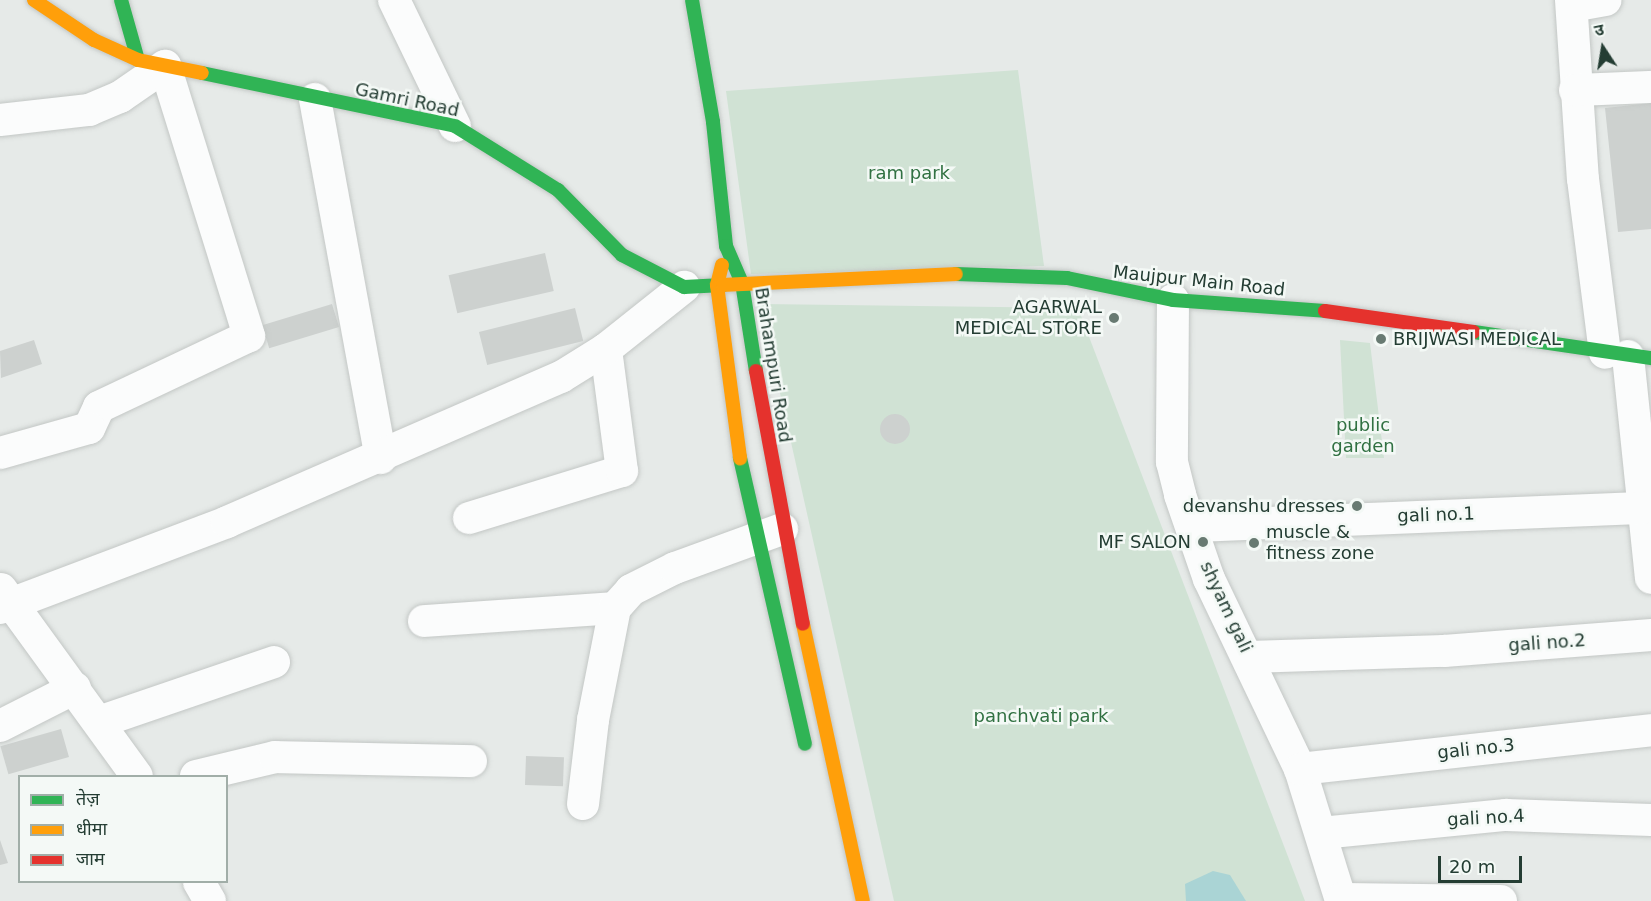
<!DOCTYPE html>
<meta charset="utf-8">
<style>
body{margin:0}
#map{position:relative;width:1651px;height:901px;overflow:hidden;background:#e6eae8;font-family:"DejaVu Sans","Noto Sans Devanagari",sans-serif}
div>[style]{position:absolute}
.green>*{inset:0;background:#d0e2d4}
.water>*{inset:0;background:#aad4d5}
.building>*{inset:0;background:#cdd1cf;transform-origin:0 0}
.round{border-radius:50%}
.roads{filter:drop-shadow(0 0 2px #c3c7c5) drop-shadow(0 0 2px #c3c7c5)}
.street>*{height:32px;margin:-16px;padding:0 16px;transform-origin:16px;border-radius:16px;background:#fbfcfc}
.fast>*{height:14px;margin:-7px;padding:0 7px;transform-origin:7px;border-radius:7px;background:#30b455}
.slow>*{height:14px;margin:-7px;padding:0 7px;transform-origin:7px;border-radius:7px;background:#ff9f0a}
.jam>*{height:14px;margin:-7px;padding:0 7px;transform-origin:7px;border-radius:7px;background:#e5322d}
.dots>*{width:16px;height:16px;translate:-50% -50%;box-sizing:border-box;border:3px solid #f4f9f6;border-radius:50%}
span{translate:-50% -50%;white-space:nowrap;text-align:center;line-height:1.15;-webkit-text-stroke:5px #f4f9f6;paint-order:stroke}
.street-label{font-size:18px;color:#243d33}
.park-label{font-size:18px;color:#317142}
.poi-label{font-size:18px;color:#243d33}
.right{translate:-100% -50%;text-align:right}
.left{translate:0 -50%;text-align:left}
.legend{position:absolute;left:18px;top:775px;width:210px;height:108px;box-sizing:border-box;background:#f4f9f6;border:2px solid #a1aea8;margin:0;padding:8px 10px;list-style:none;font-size:18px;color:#243d33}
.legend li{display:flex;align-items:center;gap:12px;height:30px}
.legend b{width:30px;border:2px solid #a1aea8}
.north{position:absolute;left:1573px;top:18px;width:60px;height:60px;-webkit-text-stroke:4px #f4f9f6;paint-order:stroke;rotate:348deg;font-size:16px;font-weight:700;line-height:24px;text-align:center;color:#243d33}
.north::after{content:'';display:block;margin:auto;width:21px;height:27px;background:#243d33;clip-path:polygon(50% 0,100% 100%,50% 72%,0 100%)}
.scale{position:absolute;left:1438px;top:856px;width:84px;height:27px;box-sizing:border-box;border:3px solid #243d33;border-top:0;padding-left:8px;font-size:18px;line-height:21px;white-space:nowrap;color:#243d33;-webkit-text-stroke:4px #f4f9f6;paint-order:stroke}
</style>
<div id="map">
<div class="green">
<i style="clip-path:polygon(1018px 70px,1044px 266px,751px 274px,726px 91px)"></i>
<i style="clip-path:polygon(760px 304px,1078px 308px,1305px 901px,894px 901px)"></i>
<i style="clip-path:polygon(1340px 340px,1370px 343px,1384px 458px,1346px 458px)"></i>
</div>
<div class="water">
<i style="clip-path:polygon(1213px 871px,1230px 875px,1246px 901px,1186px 901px,1185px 884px)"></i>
</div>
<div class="building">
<i style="clip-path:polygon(1651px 103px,1651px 229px,1618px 232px,1605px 108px)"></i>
<i style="left:545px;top:253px;width:39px;height:99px;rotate:77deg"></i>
<i style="left:332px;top:304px;width:24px;height:73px;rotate:73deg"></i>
<i style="left:575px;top:308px;width:34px;height:99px;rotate:76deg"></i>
<i style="clip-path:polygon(34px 340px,42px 364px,1px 378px,0 351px)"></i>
<i class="round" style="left:880px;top:414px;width:30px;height:30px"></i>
<i style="left:61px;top:729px;width:29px;height:63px;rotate:74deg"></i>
<i style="left:526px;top:756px;width:38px;height:29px;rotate:2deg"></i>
<i style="clip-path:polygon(0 840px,8px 863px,0 865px)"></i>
</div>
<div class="roads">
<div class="street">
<i style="left:394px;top:0;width:140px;rotate:64.2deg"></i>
<i style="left:1571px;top:0;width:179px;rotate:86.2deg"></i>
<i style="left:1583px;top:179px;width:175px;rotate:82.8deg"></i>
<i style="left:1572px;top:6px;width:34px;rotate:-10deg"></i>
<i style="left:1575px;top:90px;width:76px;rotate:-2.3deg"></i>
<i style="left:315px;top:99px;width:365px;rotate:79.6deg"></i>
<i style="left:0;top:120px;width:90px;rotate:-6.4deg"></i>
<i style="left:89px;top:110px;width:34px;rotate:-23deg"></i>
<i style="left:120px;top:97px;width:55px;rotate:-34.6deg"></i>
<i style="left:165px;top:66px;width:283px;rotate:72.7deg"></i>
<i style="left:249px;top:336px;width:166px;rotate:154.7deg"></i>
<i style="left:99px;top:407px;width:23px;rotate:115deg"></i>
<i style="left:89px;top:428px;width:92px;rotate:164.3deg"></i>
<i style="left:1173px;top:300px;width:162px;rotate:90.4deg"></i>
<i style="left:1172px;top:462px;width:34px;rotate:76deg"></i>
<i style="left:1180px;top:495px;width:89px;rotate:71deg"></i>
<i style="left:1209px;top:579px;width:211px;rotate:64.4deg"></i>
<i style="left:1300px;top:769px;width:138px;rotate:72.7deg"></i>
<i style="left:1628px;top:356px;width:223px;rotate:84.1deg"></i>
<i style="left:469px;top:518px;width:160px;rotate:-17.1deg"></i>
<i style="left:622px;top:471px;width:123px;rotate:-97.5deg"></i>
<i style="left:1193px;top:526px;width:450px;rotate:-2.3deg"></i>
<i style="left:1px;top:589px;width:231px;rotate:54deg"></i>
<i style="left:0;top:608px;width:243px;rotate:-20.7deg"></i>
<i style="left:227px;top:522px;width:364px;rotate:-23.5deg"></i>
<i style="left:561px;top:377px;width:53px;rotate:-31.9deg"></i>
<i style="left:606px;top:349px;width:100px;rotate:-38.5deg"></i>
<i style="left:424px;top:621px;width:191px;rotate:-3.9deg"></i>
<i style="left:1249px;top:657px;width:195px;rotate:-1.8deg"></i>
<i style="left:1444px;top:651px;width:208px;rotate:-4.4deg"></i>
<i style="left:99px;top:722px;width:185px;rotate:-18.9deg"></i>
<i style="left:0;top:726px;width:84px;rotate:-26.9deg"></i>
<i style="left:1300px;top:769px;width:353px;rotate:-6.3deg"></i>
<i style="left:196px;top:776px;width:81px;rotate:-13.5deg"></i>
<i style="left:275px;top:757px;width:196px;rotate:1.2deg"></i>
<i style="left:583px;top:804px;width:85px;rotate:-83.2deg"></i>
<i style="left:593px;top:720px;width:114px;rotate:-78.9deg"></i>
<i style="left:615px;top:608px;width:24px;rotate:-48deg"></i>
<i style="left:631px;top:590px;width:49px;rotate:-26.6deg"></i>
<i style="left:675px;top:568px;width:114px;rotate:-20deg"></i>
<i style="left:1321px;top:833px;width:186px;rotate:-5.6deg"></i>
<i style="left:1506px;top:815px;width:145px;rotate:2deg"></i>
<i style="left:199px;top:882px;width:22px;rotate:60deg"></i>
<i style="left:1341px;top:899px;width:160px;rotate:0.7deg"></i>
</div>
<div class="fast">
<i style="left:121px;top:0;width:62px;rotate:74.2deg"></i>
<i style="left:692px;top:0;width:124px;rotate:80.2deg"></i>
<i style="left:713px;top:122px;width:125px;rotate:84deg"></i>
<i style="left:726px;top:246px;width:40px;rotate:66.6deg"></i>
<i style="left:742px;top:283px;width:89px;rotate:81deg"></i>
<i style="left:202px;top:73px;width:258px;rotate:11.8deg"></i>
<i style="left:455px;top:126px;width:121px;rotate:31.9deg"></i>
<i style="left:558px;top:190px;width:91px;rotate:45.4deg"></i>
<i style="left:622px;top:255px;width:70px;rotate:27.3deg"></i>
<i style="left:684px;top:287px;width:39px;rotate:-3deg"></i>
<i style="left:956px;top:274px;width:111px;rotate:2.1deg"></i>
<i style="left:1067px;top:278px;width:108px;rotate:11.7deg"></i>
<i style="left:1173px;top:300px;width:152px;rotate:4.1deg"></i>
<i style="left:1474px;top:332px;width:179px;rotate:8.4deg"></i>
<i style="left:740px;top:458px;width:293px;rotate:77.2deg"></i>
</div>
<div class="slow">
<i style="left:34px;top:0;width:72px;rotate:33.7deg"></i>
<i style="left:94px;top:40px;width:48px;rotate:24.4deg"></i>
<i style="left:138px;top:60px;width:65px;rotate:11.5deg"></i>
<i style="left:722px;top:265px;width:21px;rotate:104deg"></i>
<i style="left:717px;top:285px;width:175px;rotate:82.4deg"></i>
<i style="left:723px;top:285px;width:233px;rotate:-2.7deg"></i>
<i style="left:803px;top:624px;width:283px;rotate:77.8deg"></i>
</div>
<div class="jam">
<i style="left:1325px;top:311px;width:150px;rotate:8deg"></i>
<i style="left:756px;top:371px;width:257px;rotate:79.5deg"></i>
</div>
</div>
<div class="dots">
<i style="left:1114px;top:318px;background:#687a72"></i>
<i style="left:1381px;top:339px;background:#687a72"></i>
<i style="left:1357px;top:506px;background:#687a72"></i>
<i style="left:1203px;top:542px;background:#687a72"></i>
<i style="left:1254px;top:543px;background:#687a72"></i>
</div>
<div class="street-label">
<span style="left:407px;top:100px;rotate:12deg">Gamri Road</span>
<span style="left:1199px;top:281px;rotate:6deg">Maujpur Main Road</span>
<span style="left:773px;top:365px;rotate:81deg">Brahampuri Road</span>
<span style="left:1436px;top:515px;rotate:-2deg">gali no.1</span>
<span style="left:1226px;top:607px;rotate:65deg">shyam gali</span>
<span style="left:1547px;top:643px;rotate:-4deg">gali no.2</span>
<span style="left:1476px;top:749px;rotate:-6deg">gali no.3</span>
<span style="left:1486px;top:818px;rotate:-3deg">gali no.4</span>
</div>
<div class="park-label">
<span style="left:909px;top:173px">ram park</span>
<span style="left:1363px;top:436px">public<br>garden</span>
<span style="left:1041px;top:716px">panchvati park</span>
</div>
<div class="poi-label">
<span class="right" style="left:1102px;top:318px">AGARWAL<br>MEDICAL STORE</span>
<span class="left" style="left:1393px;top:339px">BRIJWASI MEDICAL</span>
<span class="right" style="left:1345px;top:506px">devanshu dresses</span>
<span class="left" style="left:1266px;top:543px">muscle &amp;<br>fitness zone</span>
<span class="right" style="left:1191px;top:542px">MF SALON</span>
</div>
<ul class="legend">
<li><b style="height:8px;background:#30b455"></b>तेज़</li>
<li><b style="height:8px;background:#ff9f0a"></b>धीमा</li>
<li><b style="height:8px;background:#e5322d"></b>जाम</li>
</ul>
<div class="north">उ</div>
<div class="scale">20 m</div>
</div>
